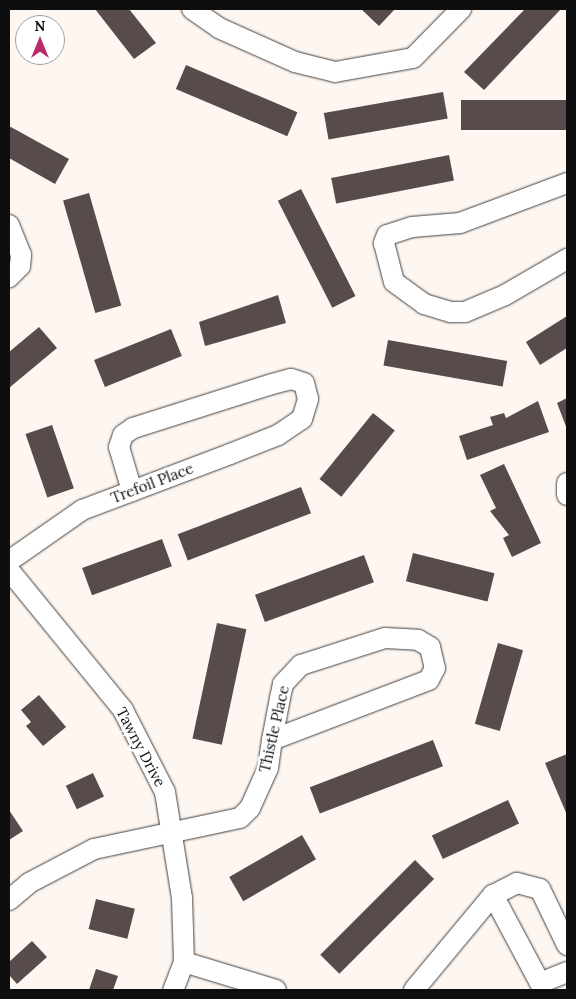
<!DOCTYPE html>
<style>
body{margin:0}
#map{position:relative;width:576px;height:999px;overflow:hidden;background:#fef6f0;font-family:Lora,serif}
div>[style]{position:absolute}
.building>*{inset:0;background:#574b4b;transform-origin:0 0}
.roads{filter:drop-shadow(0 0 1px #414141) drop-shadow(0 0 1px #414141)}
.minor>*{height:20px;margin:-10px;padding:0 10px;transform-origin:10px;border-radius:10px;background:#fff}
span{translate:-50% -50%;white-space:nowrap;text-align:center;line-height:1.15;-webkit-text-stroke:5px #fff;paint-order:stroke}
.street-label{font-size:15px;color:#0e0e0e}
.frame{position:absolute;inset:0;border:10px solid #0e0e0e;pointer-events:none}
.north{position:absolute;left:15px;top:15px;width:50px;height:50px;box-sizing:border-box;background:#fff;border:1px solid #9f9f9f;border-radius:50%;rotate:0deg;font-size:14px;font-weight:700;line-height:20px;text-align:center;color:#0e0e0e}
.north::after{content:'';display:block;margin:auto;width:18px;height:22px;background:#b92c68;clip-path:polygon(50% 0,100% 100%,50% 72%,0 100%)}
</style>
<div id="map">
<div class="building">
<i style="clip-path:polygon(95px 9px,129px 9px,156px 43px,134px 59px)"></i>
<i style="clip-path:polygon(361px 9px,395px 9px,379px 26px)"></i>
<i style="clip-path:polygon(525px 9px,561px 9px,484px 90px,464px 72px)"></i>
<i style="left:186px;top:65px;width:121px;height:26px;rotate:23deg"></i>
<i style="left:443px;top:92px;width:27px;height:121px;rotate:80deg"></i>
<i style="left:567px;top:100px;width:30px;height:106px;rotate:90deg"></i>
<i style="clip-path:polygon(9px 126px,69px 159px,55px 184px,9px 158px)"></i>
<i style="left:449px;top:155px;width:26px;height:120px;rotate:79deg"></i>
<i style="left:301px;top:189px;width:120px;height:26px;rotate:63deg"></i>
<i style="left:89px;top:193px;width:117px;height:27px;rotate:74deg"></i>
<i style="clip-path:polygon(278px 295px,286px 323px,205px 346px,199px 322px)"></i>
<i style="clip-path:polygon(567px 316px,567px 348px,540px 365px,526px 342px)"></i>
<i style="clip-path:polygon(39px 327px,57px 348px,9px 388px,9px 352px)"></i>
<i style="left:171px;top:329px;width:29px;height:83px;rotate:68deg"></i>
<i style="left:388px;top:340px;width:121px;height:26px;rotate:10deg"></i>
<i style="clip-path:polygon(567px 398px,567px 429px,557px 403px)"></i>
<i style="clip-path:polygon(538px 401px,549px 432px,467px 460px,459px 436px,493px 425px,490px 417px,504px 413px,506px 418px)"></i>
<i style="left:373px;top:413px;width:28px;height:85px;rotate:39deg"></i>
<i style="left:52px;top:425px;width:67px;height:28px;rotate:71deg"></i>
<i style="clip-path:polygon(504px 464px,541px 543px,512px 557px,503px 538px,509px 535px,490px 511px,496px 508px,480px 475px)"></i>
<i style="left:301px;top:487px;width:28px;height:132px;rotate:69deg"></i>
<i style="left:162px;top:539px;width:29px;height:85px;rotate:70deg"></i>
<i style="left:413px;top:553px;width:84px;height:29px;rotate:14deg"></i>
<i style="left:364px;top:555px;width:29px;height:116px;rotate:70deg"></i>
<i style="left:217px;top:623px;width:30px;height:118px;rotate:12deg"></i>
<i style="left:498px;top:643px;width:26px;height:84px;rotate:16deg"></i>
<i style="clip-path:polygon(39px 695px,66px 727px,43px 746px,26px 726px,31px 722px,21px 710px)"></i>
<i style="left:433px;top:740px;width:28px;height:132px;rotate:69deg"></i>
<i style="clip-path:polygon(567px 754px,567px 815px,545px 763px)"></i>
<i style="left:93px;top:773px;width:26px;height:30px;rotate:65deg"></i>
<i style="left:508px;top:800px;width:26px;height:84px;rotate:65deg"></i>
<i style="clip-path:polygon(9px 810px,23px 831px,9px 840px)"></i>
<i style="left:302px;top:835px;width:28px;height:84px;rotate:60deg"></i>
<i style="left:415px;top:860px;width:27px;height:134px;rotate:45deg"></i>
<i style="left:96px;top:899px;width:40px;height:31px;rotate:14deg"></i>
<i style="clip-path:polygon(32px 941px,47px 957px,17px 984px,9px 975px,9px 962px)"></i>
<i style="clip-path:polygon(96px 969px,118px 976px,113px 990px,89px 990px)"></i>
</div>
<div class="roads">
<div class="minor">
<i style="left:192px;top:9px;width:33px;rotate:35deg"></i>
<i style="left:219px;top:28px;width:83px;rotate:24.1deg"></i>
<i style="left:295px;top:62px;width:41px;rotate:14deg"></i>
<i style="left:335px;top:72px;width:79px;rotate:-10.2deg"></i>
<i style="left:413px;top:58px;width:69px;rotate:-45.6deg"></i>
<i style="left:567px;top:183px;width:114px;rotate:159.5deg"></i>
<i style="left:460px;top:223px;width:48px;rotate:175.2deg"></i>
<i style="left:412px;top:227px;width:26px;rotate:162deg"></i>
<i style="left:387px;top:235px;width:9px;rotate:111deg"></i>
<i style="left:384px;top:243px;width:40px;rotate:75.6deg"></i>
<i style="left:394px;top:282px;width:37px;rotate:36deg"></i>
<i style="left:424px;top:304px;width:28px;rotate:17deg"></i>
<i style="left:451px;top:312px;width:14px"></i>
<i style="left:465px;top:312px;width:43px;rotate:-23deg"></i>
<i style="left:505px;top:295px;width:72px;rotate:-30.1deg"></i>
<i style="left:9px;top:225px;width:32px;rotate:68deg"></i>
<i style="left:21px;top:255px;width:11px;rotate:95deg"></i>
<i style="left:20px;top:266px;width:16px;rotate:135deg"></i>
<i style="left:567px;top:483px;width:12px;rotate:90deg"></i>
<i style="left:9px;top:561px;width:89px;rotate:-34.9deg"></i>
<i style="left:82px;top:510px;width:158px;rotate:-20.7deg"></i>
<i style="left:230px;top:454px;width:52px;rotate:-21.6deg"></i>
<i style="left:278px;top:435px;width:29px;rotate:-34deg"></i>
<i style="left:302px;top:419px;width:21px;rotate:-73deg"></i>
<i style="left:308px;top:399px;width:16px;rotate:-104deg"></i>
<i style="left:304px;top:383px;width:14px;rotate:-163deg"></i>
<i style="left:291px;top:379px;width:20px;rotate:165deg"></i>
<i style="left:272px;top:384px;width:146px;rotate:162.4deg"></i>
<i style="left:133px;top:428px;width:12px;rotate:145deg"></i>
<i style="left:123px;top:435px;width:13px;rotate:108deg"></i>
<i style="left:119px;top:447px;width:46px;rotate:73.5deg"></i>
<i style="left:9px;top:570px;width:181px;rotate:50.8deg"></i>
<i style="left:123px;top:710px;width:92px;rotate:62.9deg"></i>
<i style="left:165px;top:792px;width:107px;rotate:80.9deg"></i>
<i style="left:182px;top:898px;width:64px;rotate:88.2deg"></i>
<i style="left:184px;top:962px;width:30px;rotate:111deg"></i>
<i style="left:9px;top:900px;width:26px;rotate:-40deg"></i>
<i style="left:29px;top:883px;width:73px;rotate:-27.6deg"></i>
<i style="left:94px;top:849px;width:149px;rotate:-12deg"></i>
<i style="left:240px;top:818px;width:14px;rotate:-45deg"></i>
<i style="left:250px;top:808px;width:44px;rotate:-65.8deg"></i>
<i style="left:268px;top:768px;width:28px;rotate:-82deg"></i>
<i style="left:272px;top:740px;width:43px;rotate:-79.2deg"></i>
<i style="left:280px;top:698px;width:14px;rotate:-78deg"></i>
<i style="left:283px;top:684px;width:26px;rotate:-47deg"></i>
<i style="left:301px;top:665px;width:88px;rotate:-17.8deg"></i>
<i style="left:385px;top:638px;width:33px;rotate:3deg"></i>
<i style="left:418px;top:640px;width:14px;rotate:30deg"></i>
<i style="left:430px;top:647px;width:22px;rotate:77deg"></i>
<i style="left:435px;top:668px;width:13px;rotate:117deg"></i>
<i style="left:429px;top:680px;width:168px;rotate:159.1deg"></i>
<i style="left:567px;top:945px;width:62px;rotate:-115.7deg"></i>
<i style="left:540px;top:889px;width:24px;rotate:-165deg"></i>
<i style="left:517px;top:883px;width:27px;rotate:153deg"></i>
<i style="left:493px;top:895px;width:100px;rotate:61.9deg"></i>
<i style="left:540px;top:983px;width:29px;rotate:-22deg"></i>
<i style="left:184px;top:962px;width:96px;rotate:16.9deg"></i>
<i style="left:414px;top:990px;width:124px;rotate:-50.3deg"></i>
</div>
</div>
<div class="street-label">
<span style="left:152px;top:483px;rotate:-21deg">Trefoil Place</span>
<span style="left:274px;top:729px;rotate:-77deg">Thistle Place</span>
<span style="left:141px;top:747px;rotate:62deg">Tawny Drive</span>
</div>
<div class="frame"></div>
<div class="north">N</div>
</div>
